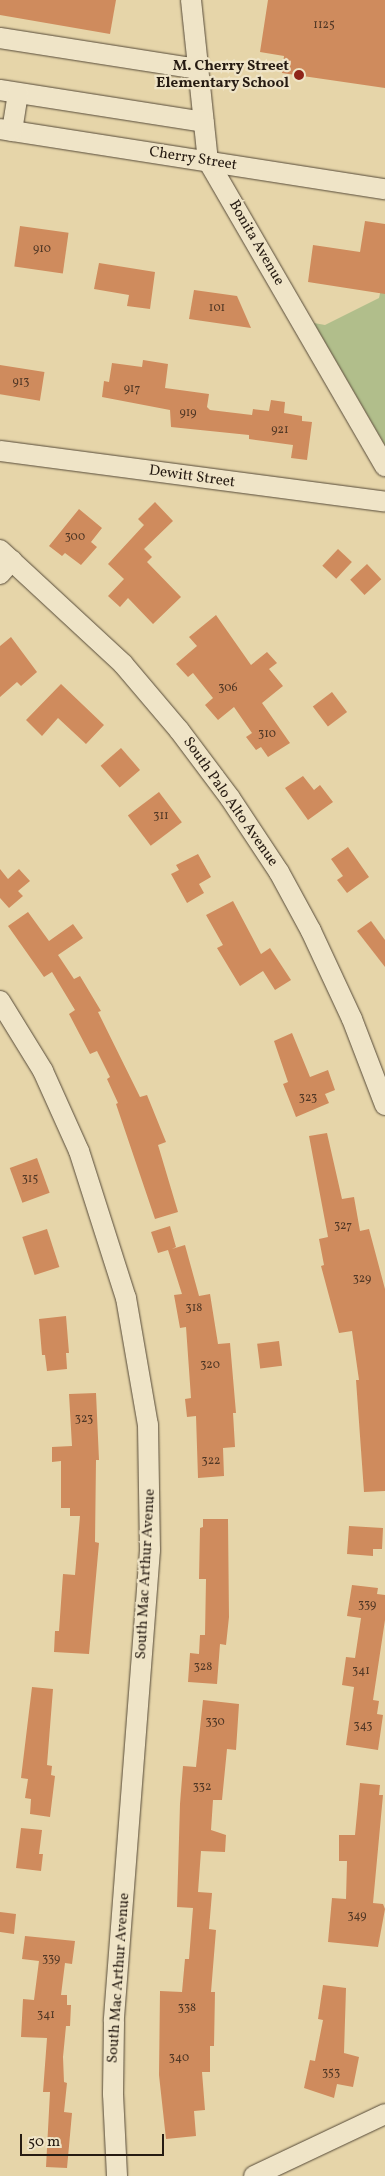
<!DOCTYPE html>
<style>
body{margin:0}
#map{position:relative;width:385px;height:2176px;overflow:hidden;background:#e6d5a9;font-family:Vollkorn,serif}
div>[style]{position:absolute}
.green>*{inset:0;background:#b1be8b}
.building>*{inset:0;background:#cf8b5d;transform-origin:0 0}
.roads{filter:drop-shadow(0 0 1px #564a38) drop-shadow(0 0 1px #564a38)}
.minor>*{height:20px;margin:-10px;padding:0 10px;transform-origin:10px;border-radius:10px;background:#efe4c7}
.dots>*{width:14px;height:14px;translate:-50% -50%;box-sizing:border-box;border:2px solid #efe4c7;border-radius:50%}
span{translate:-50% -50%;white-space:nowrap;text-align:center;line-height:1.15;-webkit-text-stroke:4.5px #efe4c7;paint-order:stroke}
.number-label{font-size:12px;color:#503725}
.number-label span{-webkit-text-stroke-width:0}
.poi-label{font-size:15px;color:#261b12;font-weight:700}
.right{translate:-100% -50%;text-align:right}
.street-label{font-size:15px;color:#261b12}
.scale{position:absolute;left:20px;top:2134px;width:144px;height:22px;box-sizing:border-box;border:2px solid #261b12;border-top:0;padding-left:6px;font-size:15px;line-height:18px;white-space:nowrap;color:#261b12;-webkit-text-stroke:4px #efe4c7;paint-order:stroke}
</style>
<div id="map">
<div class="green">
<i style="clip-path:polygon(385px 271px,385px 445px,314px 323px,325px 325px,379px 298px)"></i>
</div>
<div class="building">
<i style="clip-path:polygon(0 0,116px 0,110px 34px,0 15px)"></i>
<i style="clip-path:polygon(268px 0,385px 0,385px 88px,282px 73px,284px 56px,260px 52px)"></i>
<i style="clip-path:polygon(365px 221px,385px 224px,385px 294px,308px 282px,313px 245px,360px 252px)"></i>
<i style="left:20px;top:226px;width:49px;height:41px;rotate:8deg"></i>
<i style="clip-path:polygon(99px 263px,155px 272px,150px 309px,127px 306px,129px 295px,94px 289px)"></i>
<i style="clip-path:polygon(194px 290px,237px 296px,251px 328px,189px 319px)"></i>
<i style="clip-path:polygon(143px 360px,168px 364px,165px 388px,209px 394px,207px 407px,210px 410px,252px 415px,253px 409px,269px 411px,271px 400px,285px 402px,284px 413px,302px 416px,302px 421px,312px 422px,307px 460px,291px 458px,293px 445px,249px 439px,249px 435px,171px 427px,170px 410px,102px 397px,104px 381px,109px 382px,112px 363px,142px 367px)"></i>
<i style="left:0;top:365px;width:45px;height:29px;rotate:9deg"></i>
<i style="clip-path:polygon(155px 502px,173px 521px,144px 549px,152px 557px,147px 562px,181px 597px,153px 624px,128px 598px,120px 607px,108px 596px,124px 579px,108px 564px,144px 525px,138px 519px)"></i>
<i style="clip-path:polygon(79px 509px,102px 528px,91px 542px,97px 547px,81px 565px,65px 553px,62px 556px,49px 546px)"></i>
<i style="left:338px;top:549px;width:19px;height:23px;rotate:43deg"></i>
<i style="left:367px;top:564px;width:21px;height:23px;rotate:47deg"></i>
<i style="clip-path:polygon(216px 615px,251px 665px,267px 652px,277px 663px,269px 669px,283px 686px,262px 703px,290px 743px,268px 757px,261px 747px,256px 750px,246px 737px,252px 733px,234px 707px,218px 720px,205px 705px,213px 698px,193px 673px,188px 677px,176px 664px,197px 646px,189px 637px)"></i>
<i style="clip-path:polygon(11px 637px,37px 672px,21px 686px,17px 682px,0 697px,0 646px)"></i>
<i style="clip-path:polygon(61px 684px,104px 725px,86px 744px,58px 718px,42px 736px,26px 720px)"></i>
<i style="left:332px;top:692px;width:25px;height:24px;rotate:53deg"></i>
<i style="left:121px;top:748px;width:29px;height:27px;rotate:49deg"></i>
<i style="clip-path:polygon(303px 776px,314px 790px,320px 785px,333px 802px,308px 820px,285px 788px)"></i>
<i style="left:159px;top:792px;width:38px;height:39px;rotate:53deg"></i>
<i style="clip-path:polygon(348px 847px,369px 877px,347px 893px,337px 880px,343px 876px,331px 859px)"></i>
<i style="clip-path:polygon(198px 854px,211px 877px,199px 884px,204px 893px,187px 903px,171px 874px,179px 870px,176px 865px)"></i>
<i style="clip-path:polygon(0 869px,8px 879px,19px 869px,30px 881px,18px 891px,23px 896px,9px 908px,0 898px)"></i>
<i style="clip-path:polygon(233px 901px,261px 954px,270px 948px,291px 980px,275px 990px,263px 971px,240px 986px,217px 948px,223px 945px,206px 915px)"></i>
<i style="clip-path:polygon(28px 912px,49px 941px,73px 924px,83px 938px,58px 955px,74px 979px,80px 976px,101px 1011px,98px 1012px,140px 1097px,147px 1095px,166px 1142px,158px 1145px,178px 1212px,155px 1219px,116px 1104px,118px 1103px,107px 1079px,110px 1077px,97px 1051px,90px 1054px,69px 1014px,75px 1010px,52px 972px,44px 977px,8px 926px)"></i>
<i style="clip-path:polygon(371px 921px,385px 940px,385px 967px,357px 931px)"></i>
<i style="clip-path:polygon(292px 1033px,310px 1077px,328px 1070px,335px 1090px,325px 1094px,329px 1103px,296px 1117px,283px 1084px,288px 1082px,274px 1041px)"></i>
<i style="clip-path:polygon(327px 1133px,342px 1199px,354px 1197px,360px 1231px,369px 1229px,385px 1289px,385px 1491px,364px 1492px,356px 1380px,359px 1380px,352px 1331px,339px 1333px,321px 1266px,324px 1265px,319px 1239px,328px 1237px,309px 1136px)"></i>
<i style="left:37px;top:1158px;width:37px;height:29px;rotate:70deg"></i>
<i style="clip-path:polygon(170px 1226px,176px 1247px,172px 1249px,185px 1245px,199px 1296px,210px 1294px,218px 1344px,230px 1343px,236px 1413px,233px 1413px,235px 1447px,223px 1448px,224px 1476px,198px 1478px,196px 1416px,187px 1417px,185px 1399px,191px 1398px,186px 1327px,180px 1328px,174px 1295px,182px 1294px,168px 1250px,158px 1253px,151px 1232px)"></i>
<i style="left:47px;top:1229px;width:40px;height:26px;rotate:72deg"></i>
<i style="clip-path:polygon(66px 1316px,69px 1353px,66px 1353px,67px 1369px,47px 1371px,45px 1355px,42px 1355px,39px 1319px)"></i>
<i style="left:279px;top:1341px;width:25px;height:22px;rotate:83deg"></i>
<i style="clip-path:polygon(96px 1393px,99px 1460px,96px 1460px,95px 1542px,99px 1543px,89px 1654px,54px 1652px,55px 1631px,59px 1631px,63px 1574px,75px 1575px,80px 1516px,70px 1516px,70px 1508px,61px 1508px,61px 1461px,52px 1462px,52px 1447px,72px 1446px,69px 1394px)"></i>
<i style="clip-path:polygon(203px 1519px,228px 1519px,229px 1617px,226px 1645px,220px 1644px,217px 1684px,188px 1682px,190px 1653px,199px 1654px,200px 1635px,205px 1635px,206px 1579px,199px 1579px,200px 1528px,203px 1527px)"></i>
<i style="clip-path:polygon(349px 1526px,383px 1528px,382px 1549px,373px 1549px,373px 1556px,347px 1554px)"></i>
<i style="clip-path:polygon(352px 1585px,378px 1588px,377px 1594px,385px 1595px,385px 1620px,373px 1700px,379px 1701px,377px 1714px,383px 1715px,378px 1750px,346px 1745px,354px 1687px,342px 1685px,346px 1657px,355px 1658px,361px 1618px,347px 1616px)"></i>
<i style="clip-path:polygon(32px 1687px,53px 1689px,47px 1765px,52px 1766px,51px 1775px,55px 1776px,50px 1817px,30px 1814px,31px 1799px,25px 1798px,28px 1779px,21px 1778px)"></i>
<i style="clip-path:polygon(203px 1700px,239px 1704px,236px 1750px,227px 1749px,222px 1800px,213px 1800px,211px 1830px,226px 1835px,225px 1852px,201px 1851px,198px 1892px,212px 1893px,209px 1929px,216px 1930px,211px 1992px,215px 1992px,214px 2046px,210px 2046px,210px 2072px,202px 2072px,205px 2110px,194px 2111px,196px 2136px,166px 2139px,159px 2075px,160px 1991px,182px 1992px,185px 1959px,189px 1959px,193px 1908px,177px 1907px,180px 1804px,183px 1766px,196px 1767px)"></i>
<i style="clip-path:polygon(360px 1783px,380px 1785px,379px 1795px,383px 1795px,373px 1903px,383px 1904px,385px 1909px,378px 1947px,328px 1942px,332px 1898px,346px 1899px,347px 1861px,339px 1861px,339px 1835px,355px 1835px)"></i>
<i style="clip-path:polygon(21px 1828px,42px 1830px,39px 1854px,43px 1854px,41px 1871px,16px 1868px)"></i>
<i style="clip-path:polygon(0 1912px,16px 1914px,14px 1934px,0 1932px)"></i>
<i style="clip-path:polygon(25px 1936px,75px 1941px,72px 1964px,65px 1963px,61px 1995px,67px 1995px,67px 2005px,71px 2005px,70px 2026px,66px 2026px,63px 2057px,64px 2082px,67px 2083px,64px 2112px,72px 2113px,67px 2168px,46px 2167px,50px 2092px,43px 2092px,47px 2038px,21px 2037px,23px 1999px,34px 2000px,39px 1961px,22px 1959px)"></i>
<i style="clip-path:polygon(323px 1985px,346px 1988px,344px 2053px,359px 2057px,353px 2087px,337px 2084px,334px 2098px,304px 2088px,310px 2060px,315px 2061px,323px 2020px,318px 2019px)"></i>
</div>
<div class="roads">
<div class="minor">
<i style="left:191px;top:0;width:162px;rotate:84deg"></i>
<i style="left:208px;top:161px;width:353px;rotate:59.9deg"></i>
<i style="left:0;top:38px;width:201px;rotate:8.9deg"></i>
<i style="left:0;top:90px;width:206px;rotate:8.9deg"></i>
<i style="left:0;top:129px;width:390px;rotate:8.9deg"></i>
<i style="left:12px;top:131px;width:38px;rotate:-81deg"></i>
<i style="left:0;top:451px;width:388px;rotate:7.5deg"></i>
<i style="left:0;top:550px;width:168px;rotate:42.8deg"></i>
<i style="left:123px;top:664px;width:87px;rotate:49.7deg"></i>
<i style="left:179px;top:730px;width:85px;rotate:53.1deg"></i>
<i style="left:230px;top:798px;width:89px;rotate:56.5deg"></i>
<i style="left:279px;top:872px;width:67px;rotate:61.5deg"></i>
<i style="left:311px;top:931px;width:97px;rotate:65deg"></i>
<i style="left:352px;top:1019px;width:92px;rotate:69deg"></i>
<i style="left:0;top:574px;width:18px;rotate:-49deg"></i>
<i style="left:0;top:1001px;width:82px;rotate:58.4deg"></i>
<i style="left:43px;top:1071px;width:88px;rotate:65.8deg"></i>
<i style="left:79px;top:1151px;width:154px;rotate:72.3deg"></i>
<i style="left:126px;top:1298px;width:129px;rotate:80.2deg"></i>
<i style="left:148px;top:1425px;width:125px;rotate:89.1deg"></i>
<i style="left:150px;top:1550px;width:473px;rotate:94.4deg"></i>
<i style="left:114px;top:2022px;width:72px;rotate:90.8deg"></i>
<i style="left:113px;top:2094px;width:82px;rotate:87.2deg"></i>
<i style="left:254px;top:2176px;width:145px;rotate:-25.3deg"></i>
</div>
</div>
<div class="dots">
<i style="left:299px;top:75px;background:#8f2418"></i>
</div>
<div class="number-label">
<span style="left:324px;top:26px">1125</span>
<span style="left:42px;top:250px">910</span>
<span style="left:217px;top:309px">101</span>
<span style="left:21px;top:383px">913</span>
<span style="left:132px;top:390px">917</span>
<span style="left:188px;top:414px">919</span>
<span style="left:280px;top:431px">921</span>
<span style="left:75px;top:538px">300</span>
<span style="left:228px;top:689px">306</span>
<span style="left:267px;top:735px">310</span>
<span style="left:161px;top:817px">311</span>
<span style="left:308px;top:1099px">323</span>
<span style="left:30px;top:1180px">315</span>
<span style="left:343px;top:1227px">327</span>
<span style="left:362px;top:1280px">329</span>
<span style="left:194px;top:1309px">318</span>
<span style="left:210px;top:1366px">320</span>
<span style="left:84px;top:1420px">323</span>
<span style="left:211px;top:1462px">322</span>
<span style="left:367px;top:1606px">339</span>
<span style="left:203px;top:1668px">328</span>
<span style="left:361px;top:1672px">341</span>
<span style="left:215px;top:1723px">330</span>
<span style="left:363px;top:1727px">343</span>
<span style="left:202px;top:1788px">332</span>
<span style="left:357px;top:1917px">349</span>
<span style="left:51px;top:1960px">339</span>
<span style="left:187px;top:2009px">338</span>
<span style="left:46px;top:2016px">341</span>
<span style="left:179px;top:2059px">340</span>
<span style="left:331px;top:2074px">353</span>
</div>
<div class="poi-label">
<span class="right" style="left:289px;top:75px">M. Cherry Street<br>Elementary School</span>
</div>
<div class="street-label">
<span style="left:193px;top:159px;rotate:9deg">Cherry Street</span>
<span style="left:256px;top:243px;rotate:60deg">Bonita Avenue</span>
<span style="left:192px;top:477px;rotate:8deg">Dewitt Street</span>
<span style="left:230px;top:802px;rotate:55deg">South Palo Alto Avenue</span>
<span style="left:146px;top:1574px;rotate:-87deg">South Mac Arthur Avenue</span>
<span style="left:119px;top:1978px;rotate:-86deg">South Mac Arthur Avenue</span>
</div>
<div class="scale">50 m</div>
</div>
